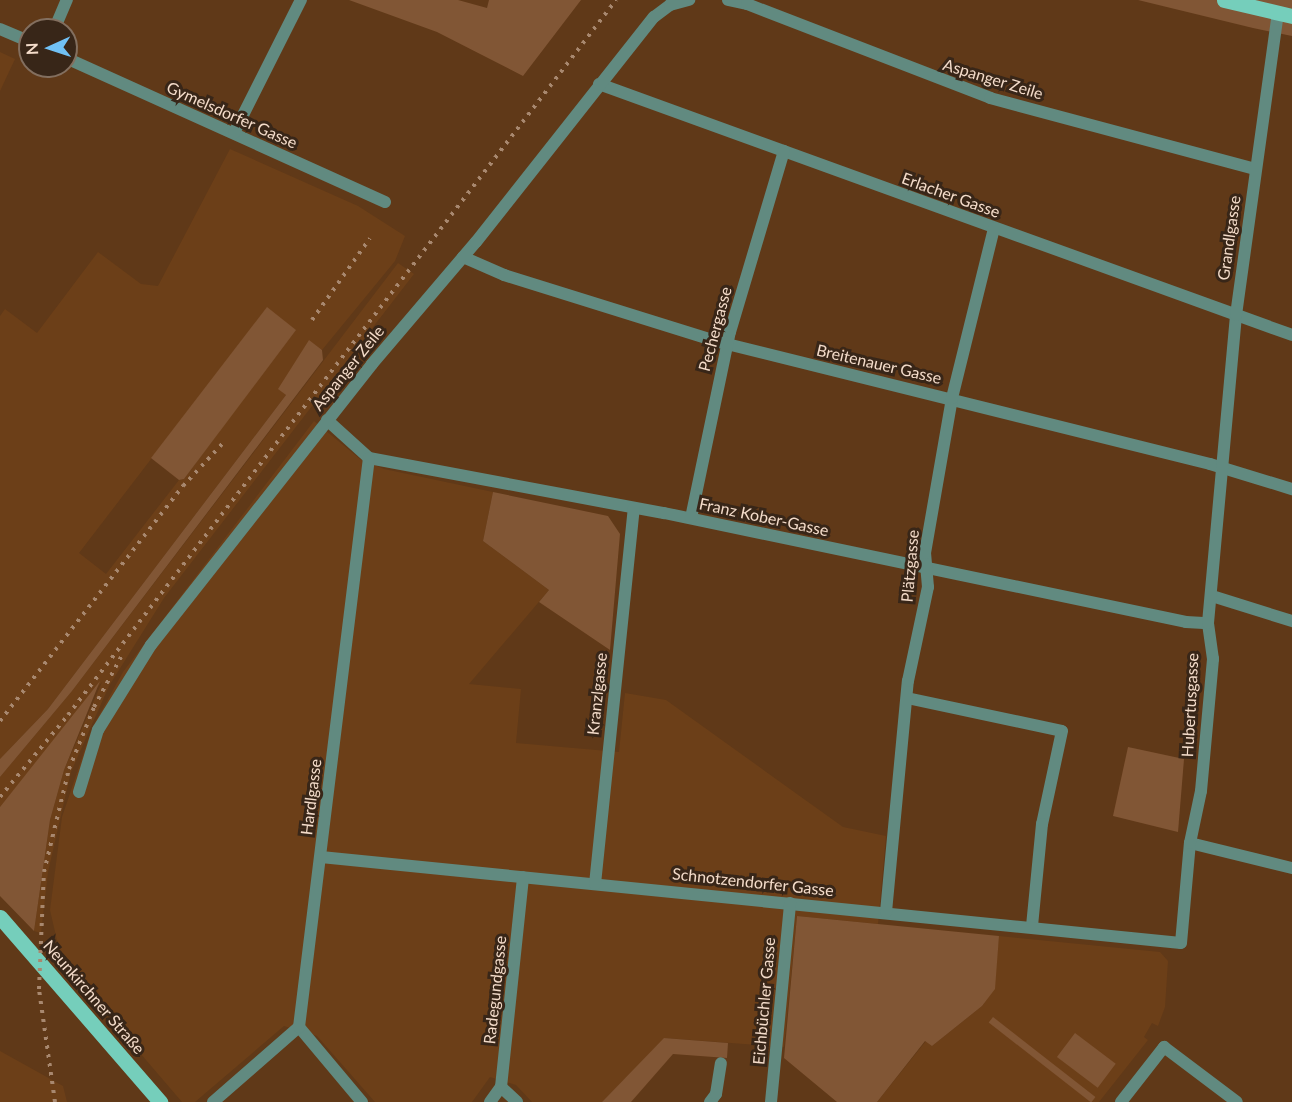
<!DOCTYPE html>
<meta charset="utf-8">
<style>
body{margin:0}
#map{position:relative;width:1292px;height:1102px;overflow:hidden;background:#603918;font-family:Lato,sans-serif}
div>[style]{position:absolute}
.built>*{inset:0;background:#6c3f18}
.green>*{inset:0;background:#815635;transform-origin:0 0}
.minor>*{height:12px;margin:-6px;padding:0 6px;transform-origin:6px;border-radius:6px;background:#618a80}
.primary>*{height:15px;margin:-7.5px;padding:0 7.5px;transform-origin:7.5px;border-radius:7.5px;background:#75cebb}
.rail>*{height:4px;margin-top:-2px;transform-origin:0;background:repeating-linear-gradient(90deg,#a8886f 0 3px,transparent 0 9px)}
span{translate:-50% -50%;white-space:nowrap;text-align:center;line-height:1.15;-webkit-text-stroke:6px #382618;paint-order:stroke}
.street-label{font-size:16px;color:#f4dcca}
.north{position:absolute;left:18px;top:18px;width:60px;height:60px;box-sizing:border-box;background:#382618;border:2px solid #836f5f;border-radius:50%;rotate:267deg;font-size:16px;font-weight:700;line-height:24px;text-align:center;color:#f4dcca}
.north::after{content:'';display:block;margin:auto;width:21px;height:27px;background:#71c1f5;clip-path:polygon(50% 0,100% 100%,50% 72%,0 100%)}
</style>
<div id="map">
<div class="built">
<i style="clip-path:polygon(0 52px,15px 59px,0 91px)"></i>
<i style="clip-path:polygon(evenodd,230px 149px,358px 206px,405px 236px,395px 261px,322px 350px,309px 341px,279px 389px,286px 395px,48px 709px,0 759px,0 316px,5px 309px,37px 333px,98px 252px,141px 284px,158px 286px,230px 149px,267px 308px,295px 330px,184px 479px,179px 480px,106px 574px,79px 553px,267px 308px)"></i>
<i style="clip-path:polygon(398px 263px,414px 274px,164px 598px,109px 686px,71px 772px,48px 872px,41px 933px,34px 931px,50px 820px,64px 770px,102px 682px,0 807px,0 777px,72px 691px)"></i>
<i style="clip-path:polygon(314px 421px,360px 459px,384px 469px,493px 492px,483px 541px,549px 590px,469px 684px,521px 689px,516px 743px,619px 752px,625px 693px,666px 700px,843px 827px,886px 836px,878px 924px,797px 916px,784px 1047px,665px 1038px,602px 1102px,532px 1102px,516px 1085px,490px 1077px,472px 1102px,375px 1102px,317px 1036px,284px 1026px,195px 1102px,182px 1102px,62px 962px,50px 910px,62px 817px,92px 728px,123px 672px)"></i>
<i style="clip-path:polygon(999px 936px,1160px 952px,1168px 961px,1165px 1007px,1158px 1026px,1152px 1023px,1144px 1037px,1148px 1040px,1099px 1102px,877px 1102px,926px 1041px,932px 1046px,982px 1006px,994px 989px)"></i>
<i style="clip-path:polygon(0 1051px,63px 1086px,67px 1102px,0 1102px)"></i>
</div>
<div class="green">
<i style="clip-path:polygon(349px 0,458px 0,487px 8px,489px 0,581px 0,523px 76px,437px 32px)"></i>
<i style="clip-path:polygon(1138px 0,1292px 0,1292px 36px,1253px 28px)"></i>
<i style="clip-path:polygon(267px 307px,296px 330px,184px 479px,179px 480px,151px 458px)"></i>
<i style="clip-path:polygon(309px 340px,322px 350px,323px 360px,72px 691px,0 777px,0 759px,48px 709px,286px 395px,278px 389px)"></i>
<i style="clip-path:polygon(493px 492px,608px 516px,620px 534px,610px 650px,539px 602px,549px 590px,483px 541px)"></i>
<i style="clip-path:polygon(100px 681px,64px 770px,50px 820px,34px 931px,0 896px,0 807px)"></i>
<i style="clip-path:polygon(1128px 747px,1184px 759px,1178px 832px,1113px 816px)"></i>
<i style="clip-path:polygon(797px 916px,999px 936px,995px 989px,982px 1006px,932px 1046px,925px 1041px,877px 1102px,837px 1102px,784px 1058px)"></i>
<i style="left:993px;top:1017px;width:130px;height:7px;rotate:38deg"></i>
<i style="left:1075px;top:1033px;width:51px;height:30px;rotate:37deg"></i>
<i style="clip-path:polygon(664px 1038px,728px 1043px,727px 1058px,673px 1054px,631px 1102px,602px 1102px)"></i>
</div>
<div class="minor">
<i style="left:728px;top:0;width:19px;rotate:12deg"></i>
<i style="left:747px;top:4px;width:261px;rotate:21.1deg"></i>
<i style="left:990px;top:98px;width:274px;rotate:15deg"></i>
<i style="left:0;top:29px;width:33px;rotate:23deg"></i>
<i style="left:54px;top:30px;width:33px;rotate:-67deg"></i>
<i style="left:66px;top:58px;width:350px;rotate:24.3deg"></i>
<i style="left:599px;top:84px;width:737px;rotate:19.91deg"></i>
<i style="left:234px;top:133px;width:149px;rotate:-63.3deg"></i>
<i style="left:463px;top:257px;width:45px;rotate:23.7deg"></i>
<i style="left:504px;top:275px;width:225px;rotate:17.3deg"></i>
<i style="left:719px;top:342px;width:506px;rotate:13.95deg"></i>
<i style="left:1210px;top:464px;width:86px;rotate:17deg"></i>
<i style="left:327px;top:420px;width:57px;rotate:42.1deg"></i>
<i style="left:369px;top:458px;width:300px;rotate:10.6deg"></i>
<i style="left:664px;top:513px;width:533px;rotate:11.79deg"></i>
<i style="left:1186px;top:622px;width:22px;rotate:3deg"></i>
<i style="left:691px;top:518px;width:190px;rotate:-78.2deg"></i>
<i style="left:730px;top:332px;width:189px;rotate:-73.4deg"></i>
<i style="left:1212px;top:596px;width:84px;rotate:17.4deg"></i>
<i style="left:907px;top:698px;width:158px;rotate:12deg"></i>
<i style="left:1062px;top:731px;width:95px;rotate:102.1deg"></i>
<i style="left:1042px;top:824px;width:102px;rotate:95.6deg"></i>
<i style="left:79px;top:792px;width:65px;rotate:-73deg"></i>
<i style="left:98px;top:730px;width:100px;rotate:-58.1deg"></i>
<i style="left:151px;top:645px;width:357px;rotate:-51.8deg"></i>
<i style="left:372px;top:364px;width:160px;rotate:-49.6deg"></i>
<i style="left:476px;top:242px;width:287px;rotate:-51.7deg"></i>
<i style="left:654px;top:17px;width:20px;rotate:-37deg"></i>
<i style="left:670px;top:5px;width:20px;rotate:-15deg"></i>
<i style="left:1190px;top:843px;width:105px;rotate:13.8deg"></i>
<i style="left:321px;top:857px;width:864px;rotate:5.71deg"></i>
<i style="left:1181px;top:943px;width:100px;rotate:-84.9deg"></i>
<i style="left:1190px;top:843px;width:53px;rotate:-78.1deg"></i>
<i style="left:1201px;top:791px;width:133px;rotate:-84.8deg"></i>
<i style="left:1213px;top:659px;width:36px;rotate:-98deg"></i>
<i style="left:1208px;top:623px;width:309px;rotate:-84.8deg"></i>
<i style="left:1236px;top:315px;width:305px;rotate:-82.1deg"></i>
<i style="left:595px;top:884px;width:378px;rotate:-84.1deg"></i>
<i style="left:886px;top:912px;width:232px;rotate:-84.6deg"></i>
<i style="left:908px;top:681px;width:96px;rotate:-78deg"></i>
<i style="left:928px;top:587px;width:34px;rotate:-95deg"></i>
<i style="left:925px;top:553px;width:157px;rotate:-80.1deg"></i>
<i style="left:952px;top:398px;width:175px;rotate:-76.1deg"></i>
<i style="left:299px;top:1027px;width:98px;rotate:50deg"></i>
<i style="left:501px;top:1087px;width:22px;rotate:43deg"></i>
<i style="left:213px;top:1102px;width:114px;rotate:-41.1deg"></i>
<i style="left:299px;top:1027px;width:573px;rotate:-82.99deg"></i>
<i style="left:490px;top:1102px;width:19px;rotate:-54deg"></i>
<i style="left:501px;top:1087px;width:211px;rotate:-84deg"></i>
<i style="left:710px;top:1102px;width:10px;rotate:-53deg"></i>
<i style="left:716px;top:1094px;width:31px;rotate:-81deg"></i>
<i style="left:771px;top:1102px;width:200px;rotate:-84.5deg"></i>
<i style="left:1121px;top:1102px;width:70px;rotate:-52deg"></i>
<i style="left:1164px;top:1047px;width:91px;rotate:37deg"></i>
</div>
<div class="primary">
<i style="left:1224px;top:0;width:70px;rotate:13.2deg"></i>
<i style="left:0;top:917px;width:245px;rotate:49.1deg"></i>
</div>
<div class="rail">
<i style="left:312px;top:320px;width:100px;rotate:-54.7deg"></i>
<i style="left:0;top:721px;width:298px;rotate:-52.1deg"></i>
<i style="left:183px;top:486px;width:62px;rotate:-47deg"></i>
<i style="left:0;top:797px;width:107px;rotate:-50.3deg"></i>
<i style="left:68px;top:715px;width:901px;rotate:-52.53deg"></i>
<i style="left:55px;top:1102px;width:114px;rotate:-98.1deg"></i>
<i style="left:39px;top:989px;width:117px;rotate:-87.6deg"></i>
<i style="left:44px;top:872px;width:106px;rotate:-76.4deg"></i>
<i style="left:69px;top:769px;width:67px;rotate:-68deg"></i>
<i style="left:94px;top:707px;width:57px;rotate:-61.6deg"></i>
</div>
<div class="street-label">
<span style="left:993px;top:79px;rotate:17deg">Aspanger Zeile</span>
<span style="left:232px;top:115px;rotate:24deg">Gymelsdorfer Gasse</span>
<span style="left:951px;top:195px;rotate:20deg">Erlacher Gasse</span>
<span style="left:1229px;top:238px;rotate:-82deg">Grandlgasse</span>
<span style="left:715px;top:329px;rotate:-75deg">Pechergasse</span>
<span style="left:879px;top:364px;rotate:13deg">Breitenauer Gasse</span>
<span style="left:348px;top:368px;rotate:-51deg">Aspanger Zeile</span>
<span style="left:764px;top:517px;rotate:12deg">Franz Kober-Gasse</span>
<span style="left:910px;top:566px;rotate:-85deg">Plätzgasse</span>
<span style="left:597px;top:694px;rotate:-84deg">Kranzlgasse</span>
<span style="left:1190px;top:705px;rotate:-87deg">Hubertusgasse</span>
<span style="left:311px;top:797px;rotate:-83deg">Hardlgasse</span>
<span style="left:753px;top:882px;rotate:6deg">Schnotzendorfer Gasse</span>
<span style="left:495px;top:990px;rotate:-84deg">Radegundgasse</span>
<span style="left:94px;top:997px;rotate:49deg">Neunkirchner Straße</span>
<span style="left:764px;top:1001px;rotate:-85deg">Eichbüchler Gasse</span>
</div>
<div class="north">N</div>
</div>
